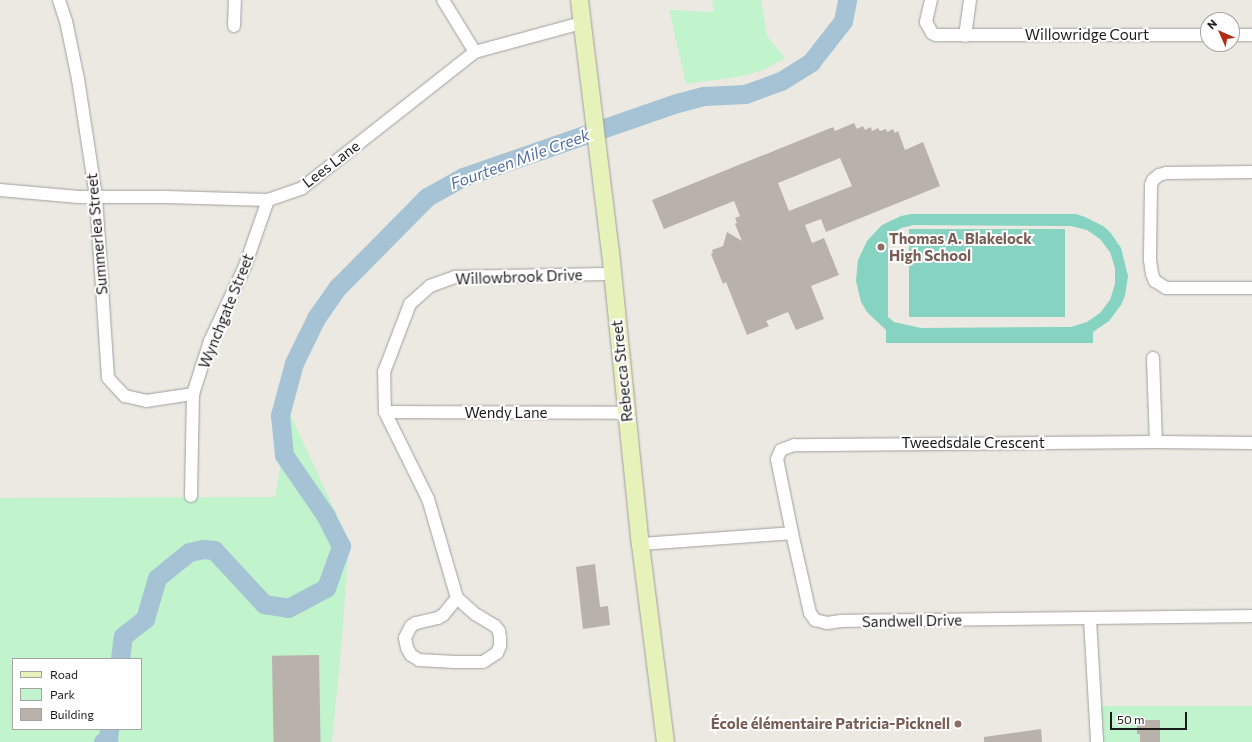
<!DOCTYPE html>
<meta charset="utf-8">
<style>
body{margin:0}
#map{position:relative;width:1252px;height:742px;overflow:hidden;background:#ebe9e1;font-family:Commissioner,sans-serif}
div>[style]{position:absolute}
.park>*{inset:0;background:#c1f3cc;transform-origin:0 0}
.pitch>*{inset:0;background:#86d3c1;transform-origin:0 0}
.river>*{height:19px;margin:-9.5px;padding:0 9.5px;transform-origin:9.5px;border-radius:9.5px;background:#a5c3d5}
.building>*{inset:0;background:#b8b2ab;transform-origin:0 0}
.roads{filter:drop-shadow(0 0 1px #9f9f9f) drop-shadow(0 0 1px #9f9f9f)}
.minor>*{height:12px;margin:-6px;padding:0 6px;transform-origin:6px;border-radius:6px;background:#fff}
.secondary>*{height:17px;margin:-8.5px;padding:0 8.5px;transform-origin:8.5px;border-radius:8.5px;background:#e6f2b9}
.dots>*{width:11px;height:11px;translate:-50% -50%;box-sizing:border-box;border:2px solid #fff;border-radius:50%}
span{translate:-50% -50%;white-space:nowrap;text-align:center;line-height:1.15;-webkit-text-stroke:4px #fff;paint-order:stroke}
.street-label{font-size:15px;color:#1b1b1b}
.education-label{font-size:15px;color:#785e54;font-weight:700}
.left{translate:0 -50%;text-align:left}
.right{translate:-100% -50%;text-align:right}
.water-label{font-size:16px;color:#526da0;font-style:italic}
.legend{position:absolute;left:12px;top:658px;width:130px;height:72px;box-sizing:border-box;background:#fff;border:1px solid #a4a4a4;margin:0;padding:5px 7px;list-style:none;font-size:12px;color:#1b1b1b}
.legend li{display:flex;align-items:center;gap:8px;height:20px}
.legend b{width:20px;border:1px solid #a4a4a4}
.north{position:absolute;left:1200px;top:12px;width:40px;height:40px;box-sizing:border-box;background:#fff;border:1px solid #a4a4a4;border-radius:50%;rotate:315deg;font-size:11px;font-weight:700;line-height:16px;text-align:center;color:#1b1b1b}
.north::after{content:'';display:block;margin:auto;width:14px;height:18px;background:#b22b14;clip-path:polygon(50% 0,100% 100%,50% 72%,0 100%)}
.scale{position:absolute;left:1110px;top:712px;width:77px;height:18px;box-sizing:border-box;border:2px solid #1b1b1b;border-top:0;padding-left:5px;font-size:12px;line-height:14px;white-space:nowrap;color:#1b1b1b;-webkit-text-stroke:3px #fff;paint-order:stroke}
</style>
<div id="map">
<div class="park">
<i style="clip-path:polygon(712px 0,761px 0,767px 36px,785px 58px,765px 69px,743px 76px,686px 84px,669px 10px,714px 12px)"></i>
<i style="clip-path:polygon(evenodd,290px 414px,349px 541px,343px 627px,332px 742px,0 742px,0 498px,275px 497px,290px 414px,13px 659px,141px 659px,141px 729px,13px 729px,13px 659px)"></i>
<i style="left:1101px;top:706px;width:151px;height:36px"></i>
</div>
<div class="pitch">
<i style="clip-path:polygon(evenodd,912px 214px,1076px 214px,1085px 217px,1103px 226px,1110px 232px,1121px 248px,1128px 276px,1125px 296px,1121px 305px,1109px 321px,1093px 332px,1093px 343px,886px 343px,886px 330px,867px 312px,861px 302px,856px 281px,858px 260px,867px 241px,882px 225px,901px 216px,912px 214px,914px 225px,1071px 226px,1087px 230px,1100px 239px,1110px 252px,1115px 268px,1115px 284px,1110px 300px,1100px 313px,1087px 322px,1071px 327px,921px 328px,894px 322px,888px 317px,888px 236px,901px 228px,914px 225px)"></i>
<i style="left:909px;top:229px;width:156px;height:88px"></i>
</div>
<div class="river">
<i style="left:120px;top:659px;width:23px;rotate:-83deg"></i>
<i style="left:123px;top:636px;width:28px;rotate:-38deg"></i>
<i style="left:145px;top:619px;width:43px;rotate:-73.7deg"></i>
<i style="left:157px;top:578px;width:41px;rotate:-39.1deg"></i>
<i style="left:189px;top:552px;width:14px;rotate:-12deg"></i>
<i style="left:203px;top:549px;width:11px;rotate:5deg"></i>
<i style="left:214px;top:550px;width:74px;rotate:47.2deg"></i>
<i style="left:264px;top:604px;width:24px;rotate:9deg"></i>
<i style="left:288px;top:608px;width:43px;rotate:-27.8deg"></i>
<i style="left:326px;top:588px;width:45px;rotate:-70.3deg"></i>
<i style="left:341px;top:546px;width:34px;rotate:-117deg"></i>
<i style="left:326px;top:516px;width:74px;rotate:-124.5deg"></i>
<i style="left:284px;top:455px;width:40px;rotate:-95.7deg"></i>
<i style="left:280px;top:415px;width:54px;rotate:-74.9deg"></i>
<i style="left:294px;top:363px;width:50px;rotate:-63.9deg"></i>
<i style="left:316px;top:318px;width:38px;rotate:-55deg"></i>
<i style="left:338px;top:287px;width:127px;rotate:-45.3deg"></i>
<i style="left:427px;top:197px;width:41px;rotate:-29.1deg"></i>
<i style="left:463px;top:177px;width:226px;rotate:-19.1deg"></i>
<i style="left:677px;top:103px;width:28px;rotate:-15deg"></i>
<i style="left:704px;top:96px;width:41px;rotate:-2.8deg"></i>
<i style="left:745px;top:94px;width:38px;rotate:-20deg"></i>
<i style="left:781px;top:81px;width:36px;rotate:-32deg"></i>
<i style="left:811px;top:62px;width:52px;rotate:-52deg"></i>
<i style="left:843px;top:21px;width:21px;rotate:-79deg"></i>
<i style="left:103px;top:742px;width:6px;rotate:-31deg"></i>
<i style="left:108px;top:739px;width:10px;rotate:-84deg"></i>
</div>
<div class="building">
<i style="clip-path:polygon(evenodd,854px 123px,857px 129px,863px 126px,865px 130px,871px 127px,872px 131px,878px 128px,880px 131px,886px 129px,887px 132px,893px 129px,895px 133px,898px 131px,905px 150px,923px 142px,940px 186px,826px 232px,821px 219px,805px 225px,812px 243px,824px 238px,839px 275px,811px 286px,824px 319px,796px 330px,788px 312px,766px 321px,769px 326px,747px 335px,726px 282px,723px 284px,711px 254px,713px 253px,712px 250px,723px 246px,727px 232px,742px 241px,735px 224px,737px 223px,735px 218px,740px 216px,734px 201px,664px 229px,652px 200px,833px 127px,835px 131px,854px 123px,840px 158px,852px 186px,789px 211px,778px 183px,840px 158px)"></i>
<i style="clip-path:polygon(595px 564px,600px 607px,608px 606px,610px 625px,583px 629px,576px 567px)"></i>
<i style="left:319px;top:655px;width:87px;height:47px;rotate:89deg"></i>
<i style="clip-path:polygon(1137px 720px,1160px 720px,1160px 742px,1140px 742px,1140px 734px,1137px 734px)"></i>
<i style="clip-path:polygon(1041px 729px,1042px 742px,984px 742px,984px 737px)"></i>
</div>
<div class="roads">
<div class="minor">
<i style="left:59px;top:0;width:22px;rotate:72deg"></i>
<i style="left:66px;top:21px;width:59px;rotate:78.3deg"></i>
<i style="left:78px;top:79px;width:119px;rotate:81.3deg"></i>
<i style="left:96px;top:197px;width:181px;rotate:86.2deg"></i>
<i style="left:108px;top:378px;width:25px;rotate:47deg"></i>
<i style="left:125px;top:396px;width:22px;rotate:13deg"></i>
<i style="left:146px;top:401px;width:48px;rotate:-8.5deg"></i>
<i style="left:443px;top:0;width:61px;rotate:58.4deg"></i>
<i style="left:931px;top:0;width:23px;rotate:103deg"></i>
<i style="left:926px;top:22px;width:13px;rotate:61deg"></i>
<i style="left:932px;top:33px;width:4px;rotate:27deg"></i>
<i style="left:936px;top:35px;width:272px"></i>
<i style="left:234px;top:26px;width:26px;rotate:-88deg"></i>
<i style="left:1232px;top:35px;width:20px"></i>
<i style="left:965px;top:36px;width:36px;rotate:-82deg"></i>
<i style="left:1252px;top:172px;width:86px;rotate:179.3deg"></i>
<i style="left:1166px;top:173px;width:7px;rotate:164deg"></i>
<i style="left:1159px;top:175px;width:8px;rotate:140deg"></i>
<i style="left:1153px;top:180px;width:5px;rotate:112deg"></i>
<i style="left:1151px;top:185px;width:75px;rotate:90.8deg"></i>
<i style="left:1150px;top:260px;width:14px;rotate:82deg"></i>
<i style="left:1152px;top:274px;width:8px;rotate:67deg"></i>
<i style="left:1155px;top:281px;width:13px;rotate:32deg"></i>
<i style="left:1166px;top:288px;width:86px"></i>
<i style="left:0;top:190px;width:79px;rotate:5.1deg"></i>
<i style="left:79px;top:197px;width:87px"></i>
<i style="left:166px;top:197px;width:102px;rotate:1.7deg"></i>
<i style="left:268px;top:200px;width:36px;rotate:-19deg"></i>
<i style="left:302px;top:188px;width:220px;rotate:-38.2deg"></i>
<i style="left:475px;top:52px;width:111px;rotate:-15.2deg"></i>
<i style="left:1153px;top:358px;width:84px;rotate:88deg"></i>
<i style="left:385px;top:412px;width:242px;rotate:0.2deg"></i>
<i style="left:1252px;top:443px;width:96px;rotate:-179.4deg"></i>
<i style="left:1156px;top:442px;width:362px;rotate:179.5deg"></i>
<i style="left:794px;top:445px;width:14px;rotate:159deg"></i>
<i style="left:781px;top:450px;width:10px;rotate:114deg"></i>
<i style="left:777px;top:459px;width:76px;rotate:78.5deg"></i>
<i style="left:792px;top:533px;width:82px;rotate:77.3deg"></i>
<i style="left:810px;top:613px;width:9px;rotate:54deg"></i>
<i style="left:815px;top:620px;width:12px;rotate:14deg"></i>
<i style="left:827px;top:623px;width:14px;rotate:-8deg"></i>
<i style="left:841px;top:621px;width:411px;rotate:-0.7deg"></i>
<i style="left:191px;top:496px;width:102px;rotate:-88.9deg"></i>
<i style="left:193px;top:394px;width:56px;rotate:-72.2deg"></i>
<i style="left:210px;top:341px;width:83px;rotate:-65deg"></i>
<i style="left:245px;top:266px;width:70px;rotate:-70.8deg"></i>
<i style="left:640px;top:544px;width:152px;rotate:-4.1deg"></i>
<i style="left:457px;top:598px;width:22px;rotate:129deg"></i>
<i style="left:443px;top:615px;width:6px;rotate:149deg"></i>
<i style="left:438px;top:618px;width:23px;rotate:167deg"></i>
<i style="left:416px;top:623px;width:6px;rotate:149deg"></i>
<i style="left:411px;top:626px;width:13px;rotate:117deg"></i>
<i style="left:405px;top:638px;width:10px;rotate:79deg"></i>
<i style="left:407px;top:648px;width:8px;rotate:60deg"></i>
<i style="left:411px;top:655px;width:9px;rotate:32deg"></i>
<i style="left:419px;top:660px;width:36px;rotate:3deg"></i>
<i style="left:455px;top:662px;width:28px"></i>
<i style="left:483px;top:662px;width:17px;rotate:-33deg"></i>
<i style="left:497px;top:653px;width:8px;rotate:-67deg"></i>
<i style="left:500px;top:646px;width:8px;rotate:-90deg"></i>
<i style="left:500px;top:638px;width:7px;rotate:-98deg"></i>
<i style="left:499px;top:631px;width:6px;rotate:-129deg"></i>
<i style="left:495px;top:626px;width:23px;rotate:-149deg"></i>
<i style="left:475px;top:614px;width:24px;rotate:-138deg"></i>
<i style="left:457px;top:598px;width:103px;rotate:-106.3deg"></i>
<i style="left:428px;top:499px;width:97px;rotate:-116.3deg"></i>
<i style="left:385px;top:412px;width:40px;rotate:-91.4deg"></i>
<i style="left:384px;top:372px;width:73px;rotate:-69.1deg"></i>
<i style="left:410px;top:304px;width:27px;rotate:-42deg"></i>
<i style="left:430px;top:286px;width:27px;rotate:-20deg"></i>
<i style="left:455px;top:277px;width:157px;rotate:-1.1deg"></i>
<i style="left:1090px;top:619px;width:123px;rotate:86.7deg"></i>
</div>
<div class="secondary">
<i style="left:579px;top:0;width:253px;rotate:83deg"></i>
<i style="left:610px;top:251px;width:295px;rotate:84.2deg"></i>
<i style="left:640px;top:544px;width:200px;rotate:82.8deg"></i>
</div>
</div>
<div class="dots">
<i style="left:881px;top:247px;background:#8d6e63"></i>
<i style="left:958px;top:724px;background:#8d6e63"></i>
</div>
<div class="street-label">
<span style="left:1087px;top:35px">Willowridge Court</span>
<span style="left:331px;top:164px;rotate:-37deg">Lees Lane</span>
<span style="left:97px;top:234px;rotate:-95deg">Summerlea Street</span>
<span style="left:519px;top:277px;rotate:-2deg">Willowbrook Drive</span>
<span style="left:226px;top:311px;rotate:-68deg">Wynchgate Street</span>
<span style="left:622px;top:371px;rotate:-96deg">Rebecca Street</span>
<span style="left:506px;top:413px">Wendy Lane</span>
<span style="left:973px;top:443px">Tweedsdale Crescent</span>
<span style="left:912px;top:621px;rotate:-1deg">Sandwell Drive</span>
</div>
<div class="education-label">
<span class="left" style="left:889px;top:247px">Thomas A. Blakelock<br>High School</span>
<span class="right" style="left:950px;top:724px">École élémentaire Patricia-Picknell</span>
</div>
<div class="water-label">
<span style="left:520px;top:159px;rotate:-20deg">Fourteen Mile Creek</span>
</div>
<ul class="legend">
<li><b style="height:5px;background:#e6f2b9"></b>Road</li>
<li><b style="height:11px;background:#c1f3cc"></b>Park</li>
<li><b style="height:11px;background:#b8b2ab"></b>Building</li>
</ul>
<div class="north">N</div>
<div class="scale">50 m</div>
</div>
